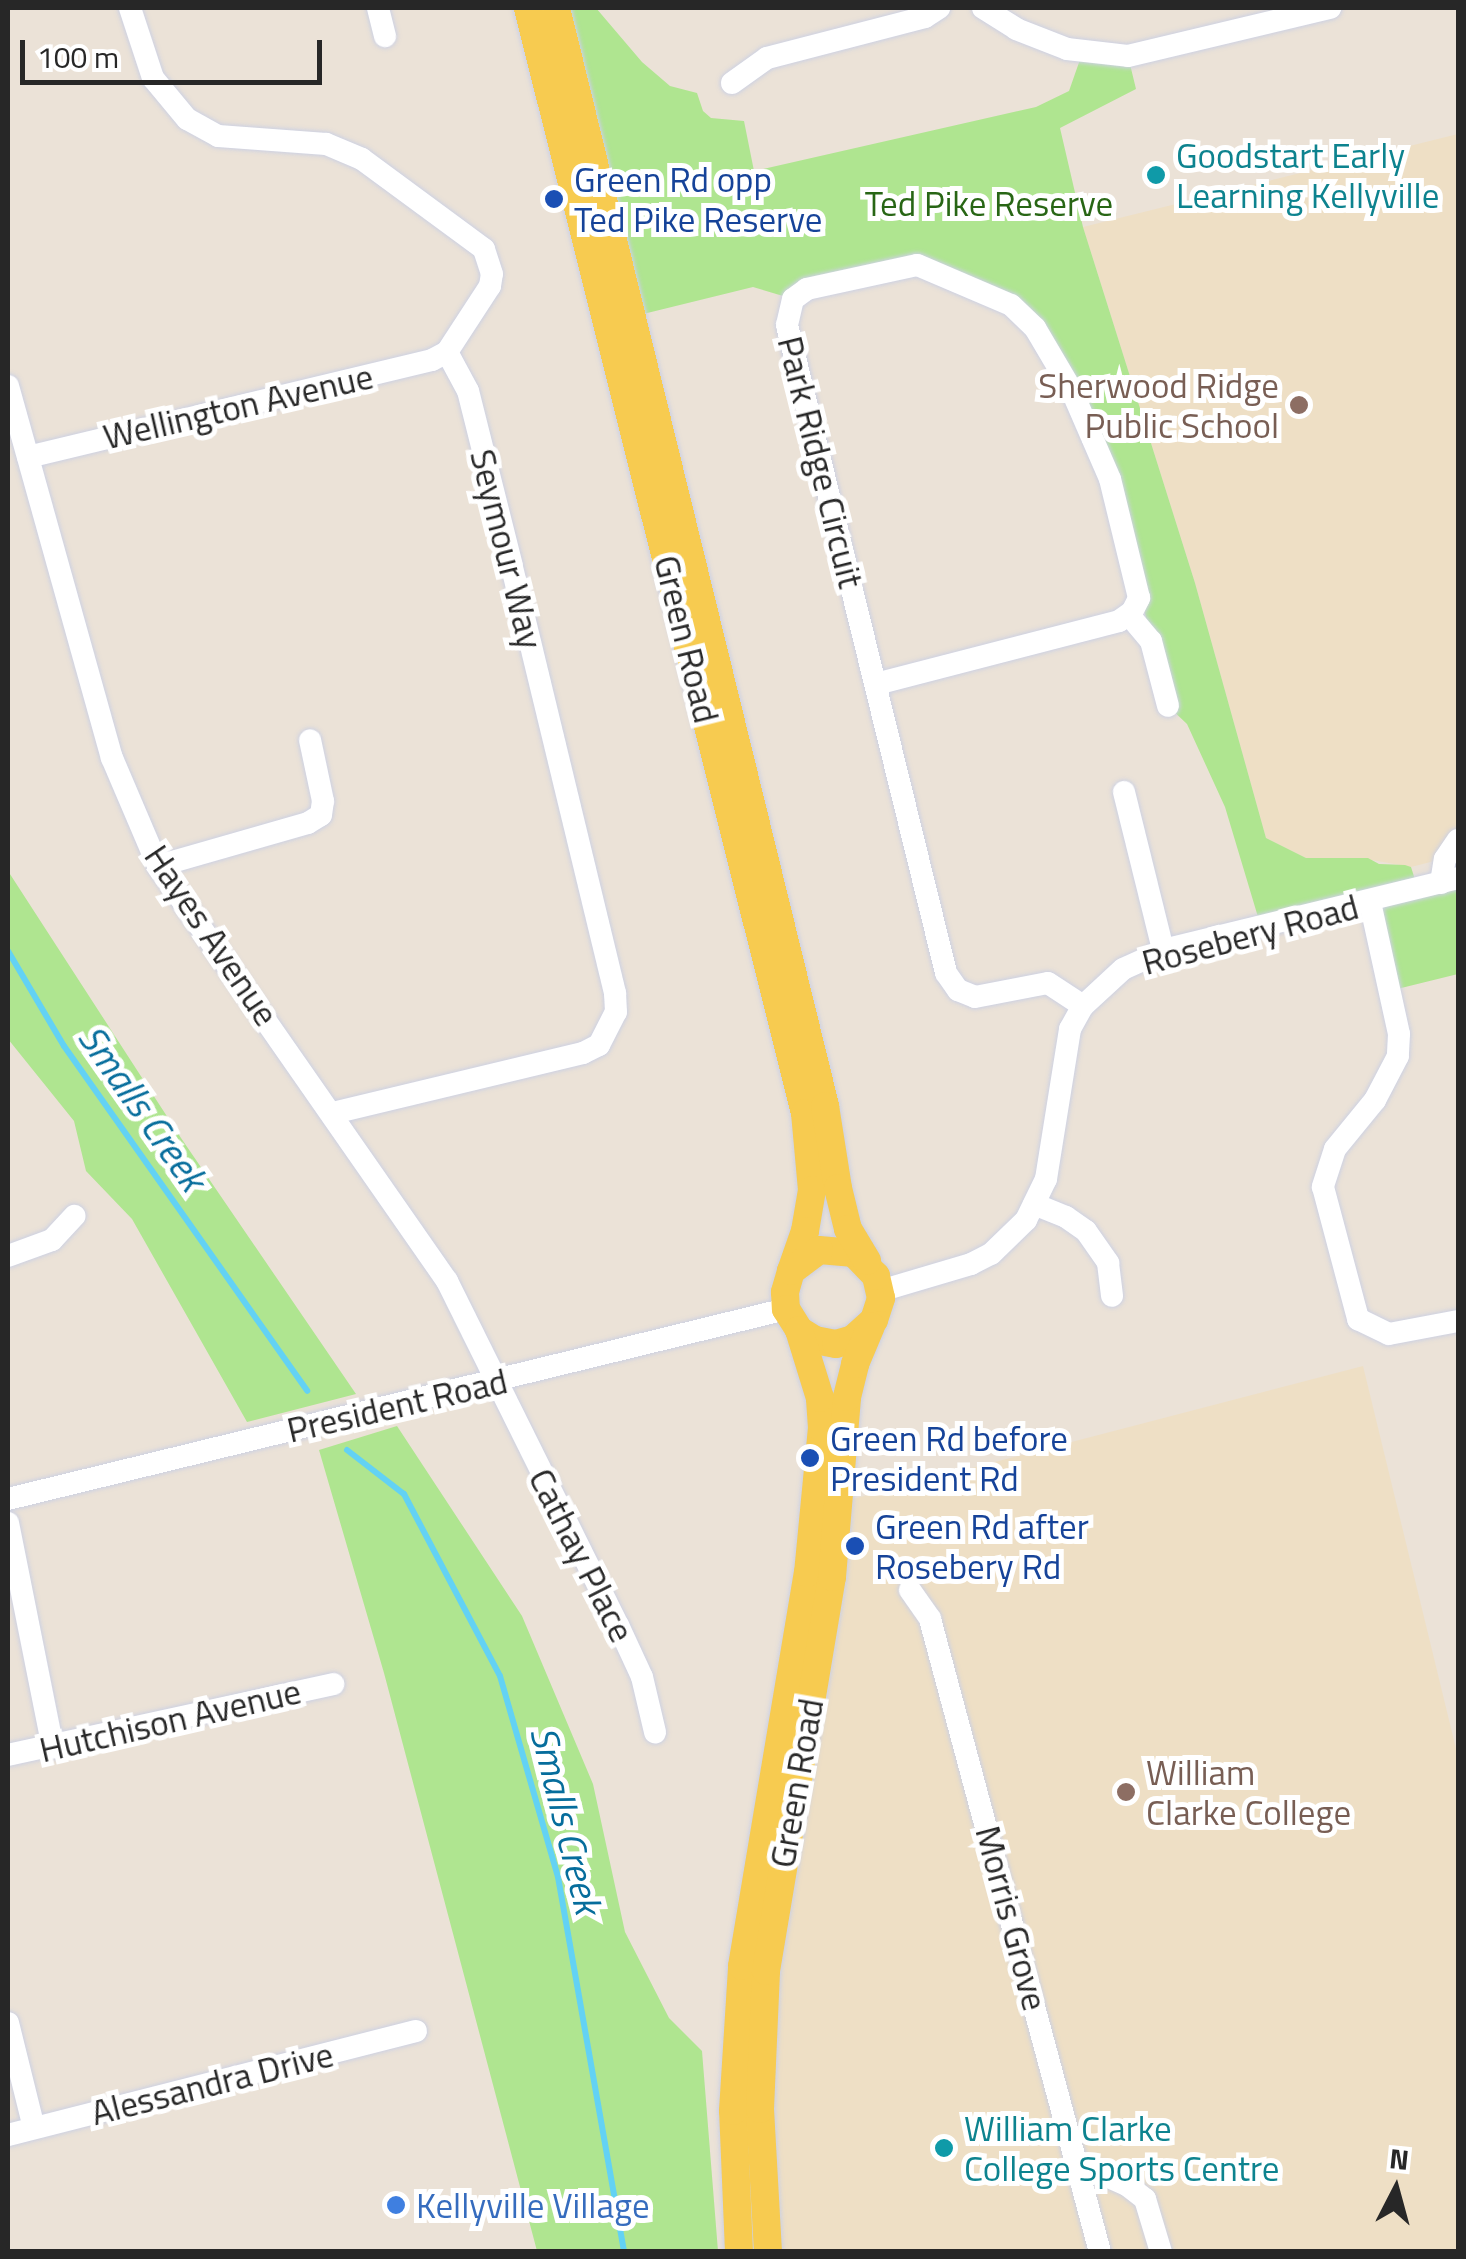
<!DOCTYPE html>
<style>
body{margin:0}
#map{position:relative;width:1466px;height:2259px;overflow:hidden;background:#ebe2d7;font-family:"Titillium Web",sans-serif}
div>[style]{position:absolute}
.education>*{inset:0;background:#eedfc5}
.green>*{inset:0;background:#afe590}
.stream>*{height:6px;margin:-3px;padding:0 3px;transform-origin:3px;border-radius:3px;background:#63d2f4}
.roads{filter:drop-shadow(0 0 2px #cdd1e2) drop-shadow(0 0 2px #cdd1e2)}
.minor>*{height:22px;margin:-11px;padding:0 11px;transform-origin:11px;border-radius:11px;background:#fff}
.major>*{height:28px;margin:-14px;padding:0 14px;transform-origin:14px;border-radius:14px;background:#f7cb50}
.dots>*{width:28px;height:28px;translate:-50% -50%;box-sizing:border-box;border:5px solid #fff;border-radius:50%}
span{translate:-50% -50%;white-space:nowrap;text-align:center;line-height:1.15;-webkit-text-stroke:10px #fff;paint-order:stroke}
.culture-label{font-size:35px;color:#0d838f}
.left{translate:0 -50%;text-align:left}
.transit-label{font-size:35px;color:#164399}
.park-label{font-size:35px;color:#286615}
.education-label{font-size:35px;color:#785e54}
.right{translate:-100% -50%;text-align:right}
.street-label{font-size:35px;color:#272727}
.shop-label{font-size:35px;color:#366cbe}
.water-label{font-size:38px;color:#066d9c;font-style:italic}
.frame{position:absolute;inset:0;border:10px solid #272727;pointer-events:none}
.north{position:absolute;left:1346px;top:2139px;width:100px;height:100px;-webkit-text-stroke:8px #fff;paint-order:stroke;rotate:6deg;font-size:28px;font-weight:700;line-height:40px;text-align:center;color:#272727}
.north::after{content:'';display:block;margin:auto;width:35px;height:45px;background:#272727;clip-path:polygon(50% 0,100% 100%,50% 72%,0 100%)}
.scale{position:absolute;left:20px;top:40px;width:302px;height:45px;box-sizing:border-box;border:5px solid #272727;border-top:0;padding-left:12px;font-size:30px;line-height:35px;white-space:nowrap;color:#272727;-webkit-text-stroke:8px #fff;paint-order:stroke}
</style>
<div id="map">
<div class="education">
<i style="clip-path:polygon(1458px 134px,1458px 855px,1411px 867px,1361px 858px,1306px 858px,1266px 838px,1195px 583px,1083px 227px)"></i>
<i style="clip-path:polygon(1363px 1366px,1458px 1757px,1458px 2251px,768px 2252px,760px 2109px,841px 1502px)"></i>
</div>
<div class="green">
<i style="clip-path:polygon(557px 8px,596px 8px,642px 62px,670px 86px,697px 93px,703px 111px,711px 118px,744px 121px,754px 171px,1036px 107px,1069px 91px,1083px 51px,1128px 56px,1136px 89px,1060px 128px,1083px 227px,1195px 583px,1266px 838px,1306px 858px,1368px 858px,1379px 864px,1405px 865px,1411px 867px,1418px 889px,1458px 878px,1458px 974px,1389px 991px,1370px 902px,1261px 927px,1225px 807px,1187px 724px,1168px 706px,1116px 497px,1035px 328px,938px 272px,793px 299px,753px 287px,631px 317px)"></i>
<i style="clip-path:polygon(8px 871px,181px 1138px,356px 1394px,247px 1422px,132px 1219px,86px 1171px,74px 1121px,8px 1039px)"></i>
<i style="clip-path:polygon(397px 1426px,522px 1616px,593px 1784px,625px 1932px,669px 2018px,702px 2051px,718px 2251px,537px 2251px,384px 1673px,319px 1450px)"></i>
</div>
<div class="stream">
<i style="left:8px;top:951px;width:110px;rotate:59.5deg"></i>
<i style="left:64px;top:1046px;width:422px;rotate:54.8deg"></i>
<i style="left:347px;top:1450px;width:72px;rotate:37.7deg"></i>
<i style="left:404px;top:1494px;width:206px;rotate:62.2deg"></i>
<i style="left:500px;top:1676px;width:209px;rotate:73.9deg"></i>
<i style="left:558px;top:1877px;width:381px;rotate:80deg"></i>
</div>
<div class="roads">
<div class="minor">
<i style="left:378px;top:8px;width:29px;rotate:76deg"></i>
<i style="left:983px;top:8px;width:39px;rotate:32deg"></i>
<i style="left:1016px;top:29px;width:55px;rotate:21.4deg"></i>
<i style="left:1067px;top:49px;width:61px;rotate:6.5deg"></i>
<i style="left:1128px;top:56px;width:208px;rotate:-13.4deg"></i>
<i style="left:732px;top:83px;width:43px;rotate:-35.5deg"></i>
<i style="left:767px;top:58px;width:163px;rotate:-14.5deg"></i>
<i style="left:925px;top:17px;width:17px;rotate:-33deg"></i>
<i style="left:8px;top:386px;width:386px;rotate:74.4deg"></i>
<i style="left:112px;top:758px;width:117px;rotate:66.9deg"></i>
<i style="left:158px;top:866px;width:506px;rotate:55.15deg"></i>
<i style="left:447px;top:1281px;width:384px;rotate:63.6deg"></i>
<i style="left:618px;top:1625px;width:57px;rotate:65.2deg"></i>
<i style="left:642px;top:1677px;width:57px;rotate:76.7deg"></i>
<i style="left:28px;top:457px;width:415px;rotate:-13.5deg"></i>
<i style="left:432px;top:360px;width:17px;rotate:-28deg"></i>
<i style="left:447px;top:352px;width:79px;rotate:-56.9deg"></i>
<i style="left:490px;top:286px;width:12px;rotate:-81deg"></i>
<i style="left:492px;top:274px;width:26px;rotate:-108deg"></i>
<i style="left:484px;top:249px;width:152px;rotate:-143.6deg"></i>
<i style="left:362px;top:159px;width:39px;rotate:-157deg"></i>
<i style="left:326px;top:144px;width:108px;rotate:-175.8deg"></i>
<i style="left:218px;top:136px;width:35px;rotate:-151deg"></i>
<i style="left:187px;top:119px;width:53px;rotate:-129.7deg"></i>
<i style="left:153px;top:78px;width:74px;rotate:-108.2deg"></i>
<i style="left:1129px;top:615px;width:34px;rotate:50deg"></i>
<i style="left:1151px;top:641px;width:67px;rotate:75.3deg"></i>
<i style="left:876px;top:684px;width:251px;rotate:-14.5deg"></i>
<i style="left:1119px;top:621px;width:16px;rotate:-35deg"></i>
<i style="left:1132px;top:612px;width:16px;rotate:-63deg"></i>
<i style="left:1139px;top:598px;width:122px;rotate:-103.7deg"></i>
<i style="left:1110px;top:479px;width:98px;rotate:-113.4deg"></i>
<i style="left:1071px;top:389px;width:71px;rotate:-120.5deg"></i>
<i style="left:1035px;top:328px;width:33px;rotate:-136deg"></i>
<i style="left:1011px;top:305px;width:102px;rotate:-156.9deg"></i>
<i style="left:917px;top:265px;width:113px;rotate:167.7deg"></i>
<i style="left:807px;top:289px;width:17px;rotate:144deg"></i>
<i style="left:793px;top:299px;width:27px;rotate:103deg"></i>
<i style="left:787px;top:325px;width:667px;rotate:76.21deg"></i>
<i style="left:946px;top:973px;width:21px;rotate:55deg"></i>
<i style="left:958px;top:990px;width:18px;rotate:22deg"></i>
<i style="left:975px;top:997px;width:74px;rotate:-10.9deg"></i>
<i style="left:1048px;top:983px;width:42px;rotate:33.3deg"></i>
<i style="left:1124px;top:792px;width:163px;rotate:76.1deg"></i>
<i style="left:158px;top:866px;width:156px;rotate:-16deg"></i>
<i style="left:308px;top:823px;width:15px;rotate:-32deg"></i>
<i style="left:321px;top:815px;width:14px;rotate:-82deg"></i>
<i style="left:323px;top:801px;width:62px;rotate:-102deg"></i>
<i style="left:1441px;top:883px;width:24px;rotate:-81deg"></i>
<i style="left:1445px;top:859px;width:23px;rotate:-56deg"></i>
<i style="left:1370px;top:902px;width:135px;rotate:77.6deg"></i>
<i style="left:1399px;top:1034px;width:22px;rotate:93deg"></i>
<i style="left:1398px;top:1056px;width:50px;rotate:117.6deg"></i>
<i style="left:1375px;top:1100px;width:63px;rotate:129.2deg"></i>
<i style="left:1335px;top:1149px;width:40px;rotate:108deg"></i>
<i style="left:1323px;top:1187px;width:137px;rotate:75.1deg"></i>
<i style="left:1358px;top:1319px;width:34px;rotate:26deg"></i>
<i style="left:1389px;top:1334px;width:70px;rotate:-10.7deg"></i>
<i style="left:333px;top:1113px;width:257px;rotate:-13.5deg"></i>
<i style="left:583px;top:1053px;width:18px;rotate:-27deg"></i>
<i style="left:599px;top:1045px;width:37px;rotate:-63deg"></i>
<i style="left:616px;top:1012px;width:19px;rotate:-93deg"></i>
<i style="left:615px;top:993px;width:439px;rotate:-103.6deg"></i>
<i style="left:512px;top:566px;width:180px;rotate:-104.1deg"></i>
<i style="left:468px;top:391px;width:44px;rotate:-118.3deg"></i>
<i style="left:1034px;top:1204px;width:35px;rotate:22deg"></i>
<i style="left:1066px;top:1217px;width:24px;rotate:35deg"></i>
<i style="left:1086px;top:1231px;width:39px;rotate:55deg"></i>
<i style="left:1108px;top:1263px;width:33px;rotate:83deg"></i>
<i style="left:8px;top:1256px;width:47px;rotate:-20deg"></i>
<i style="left:52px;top:1240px;width:33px;rotate:-47deg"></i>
<i style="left:880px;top:1291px;width:95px;rotate:-16.5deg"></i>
<i style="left:971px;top:1264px;width:22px;rotate:-27deg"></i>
<i style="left:991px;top:1254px;width:49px;rotate:-44.2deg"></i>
<i style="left:1026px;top:1220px;width:46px;rotate:-64deg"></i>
<i style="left:1046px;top:1179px;width:152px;rotate:-80.9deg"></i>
<i style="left:1070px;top:1029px;width:26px;rotate:-61deg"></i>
<i style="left:1083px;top:1006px;width:54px;rotate:-42.8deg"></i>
<i style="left:1123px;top:969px;width:48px;rotate:-24.4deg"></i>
<i style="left:1167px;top:949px;width:300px;rotate:-13.7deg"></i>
<i style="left:8px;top:1499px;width:801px;rotate:-13.72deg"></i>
<i style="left:8px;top:1523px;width:229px;rotate:78.7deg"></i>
<i style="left:910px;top:1590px;width:35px;rotate:55deg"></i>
<i style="left:930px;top:1619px;width:655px;rotate:74.97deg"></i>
<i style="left:8px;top:1755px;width:333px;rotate:-12.3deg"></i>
<i style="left:8px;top:2023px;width:108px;rotate:76.1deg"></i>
<i style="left:8px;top:2135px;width:421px;rotate:-14.3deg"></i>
<i style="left:1075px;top:2162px;width:57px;rotate:23.9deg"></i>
<i style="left:1127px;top:2185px;width:23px;rotate:38deg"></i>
<i style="left:1145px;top:2199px;width:55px;rotate:73.2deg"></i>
</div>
<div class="major">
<i style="left:528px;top:8px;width:1139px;rotate:75.93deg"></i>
<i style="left:805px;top:1113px;width:77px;rotate:84.8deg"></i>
<i style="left:812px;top:1190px;width:42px;rotate:99.7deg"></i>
<i style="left:805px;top:1231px;width:42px;rotate:109.3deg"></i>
<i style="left:791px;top:1271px;width:22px;rotate:106deg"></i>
<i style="left:785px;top:1292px;width:17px;rotate:87deg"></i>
<i style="left:786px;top:1309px;width:25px;rotate:58deg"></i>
<i style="left:799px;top:1330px;width:19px;rotate:32deg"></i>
<i style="left:815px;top:1340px;width:21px;rotate:11deg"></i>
<i style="left:836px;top:1344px;width:18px;rotate:-16deg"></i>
<i style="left:853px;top:1339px;width:28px;rotate:-42deg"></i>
<i style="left:874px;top:1320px;width:23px;rotate:-72deg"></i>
<i style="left:881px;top:1298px;width:23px;rotate:-103deg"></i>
<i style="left:876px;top:1276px;width:32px;rotate:-134deg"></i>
<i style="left:854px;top:1253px;width:35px;rotate:-175deg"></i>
<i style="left:819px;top:1250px;width:35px;rotate:143deg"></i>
<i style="left:556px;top:8px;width:1130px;rotate:76.23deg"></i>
<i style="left:825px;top:1106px;width:83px;rotate:81deg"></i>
<i style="left:838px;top:1188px;width:42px;rotate:76.3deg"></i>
<i style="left:848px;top:1229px;width:37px;rotate:59deg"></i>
<i style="left:739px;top:2252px;width:141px;rotate:-92.4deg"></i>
<i style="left:733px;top:2111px;width:145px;rotate:-86.4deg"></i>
<i style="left:742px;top:1966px;width:399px;rotate:-80.5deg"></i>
<i style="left:808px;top:1573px;width:146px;rotate:-84.5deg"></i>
<i style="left:822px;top:1428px;width:30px;rotate:-94deg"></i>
<i style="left:820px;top:1398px;width:71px;rotate:-107.2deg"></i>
<i style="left:768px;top:2252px;width:143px;rotate:-93.2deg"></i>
<i style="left:760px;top:2109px;width:138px;rotate:-87.5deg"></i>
<i style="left:766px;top:1971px;width:399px;rotate:-80.5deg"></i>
<i style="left:832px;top:1577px;width:181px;rotate:-85.2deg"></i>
<i style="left:847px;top:1397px;width:34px;rotate:-76deg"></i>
<i style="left:855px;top:1364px;width:41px;rotate:-67.2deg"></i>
</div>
</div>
<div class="dots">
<i style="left:1156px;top:175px;background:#0f9aa8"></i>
<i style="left:554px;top:199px;background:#1a4fb4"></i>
<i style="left:1299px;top:405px;background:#8d6e63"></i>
<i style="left:810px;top:1458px;background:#1a4fb4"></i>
<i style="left:855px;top:1546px;background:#1a4fb4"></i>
<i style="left:1126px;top:1792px;background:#8d6e63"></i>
<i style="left:944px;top:2148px;background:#0f9aa8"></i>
<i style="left:396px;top:2205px;background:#3f7fe0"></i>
</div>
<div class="culture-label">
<span class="left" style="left:1176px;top:175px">Goodstart Early<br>Learning Kellyville</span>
<span class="left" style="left:964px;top:2148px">William Clarke<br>College Sports Centre</span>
</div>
<div class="transit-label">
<span class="left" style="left:574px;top:199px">Green Rd opp<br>Ted Pike Reserve</span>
<span class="left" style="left:830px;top:1458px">Green Rd before<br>President Rd</span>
<span class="left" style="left:875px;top:1546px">Green Rd after<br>Rosebery Rd</span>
</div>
<div class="park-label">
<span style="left:989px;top:203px">Ted Pike Reserve</span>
</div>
<div class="education-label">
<span class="right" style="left:1279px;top:405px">Sherwood Ridge<br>Public School</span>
<span class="left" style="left:1146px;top:1792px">William<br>Clarke College</span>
</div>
<div class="street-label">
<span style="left:238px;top:406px;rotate:-13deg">Wellington Avenue</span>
<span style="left:821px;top:462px;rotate:76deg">Park Ridge Circuit</span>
<span style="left:507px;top:549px;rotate:76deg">Seymour Way</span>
<span style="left:687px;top:639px;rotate:76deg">Green Road</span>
<span style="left:1250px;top:934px;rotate:-15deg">Rosebery Road</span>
<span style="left:212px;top:935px;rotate:56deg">Hayes Avenue</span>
<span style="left:397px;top:1405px;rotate:-13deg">President Road</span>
<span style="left:582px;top:1555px;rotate:63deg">Cathay Place</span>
<span style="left:170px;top:1720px;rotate:-13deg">Hutchison Avenue</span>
<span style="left:796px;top:1783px;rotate:-80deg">Green Road</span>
<span style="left:1012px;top:1918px;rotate:75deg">Morris Grove</span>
<span style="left:212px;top:2083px;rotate:-14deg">Alessandra Drive</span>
</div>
<div class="shop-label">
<span class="left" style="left:416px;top:2205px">Kellyville Village</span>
</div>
<div class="water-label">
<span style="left:142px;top:1108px;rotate:55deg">Smalls Creek</span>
<span style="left:566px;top:1820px;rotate:76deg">Smalls Creek</span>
</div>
<div class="frame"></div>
<div class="north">N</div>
<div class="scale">100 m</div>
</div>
